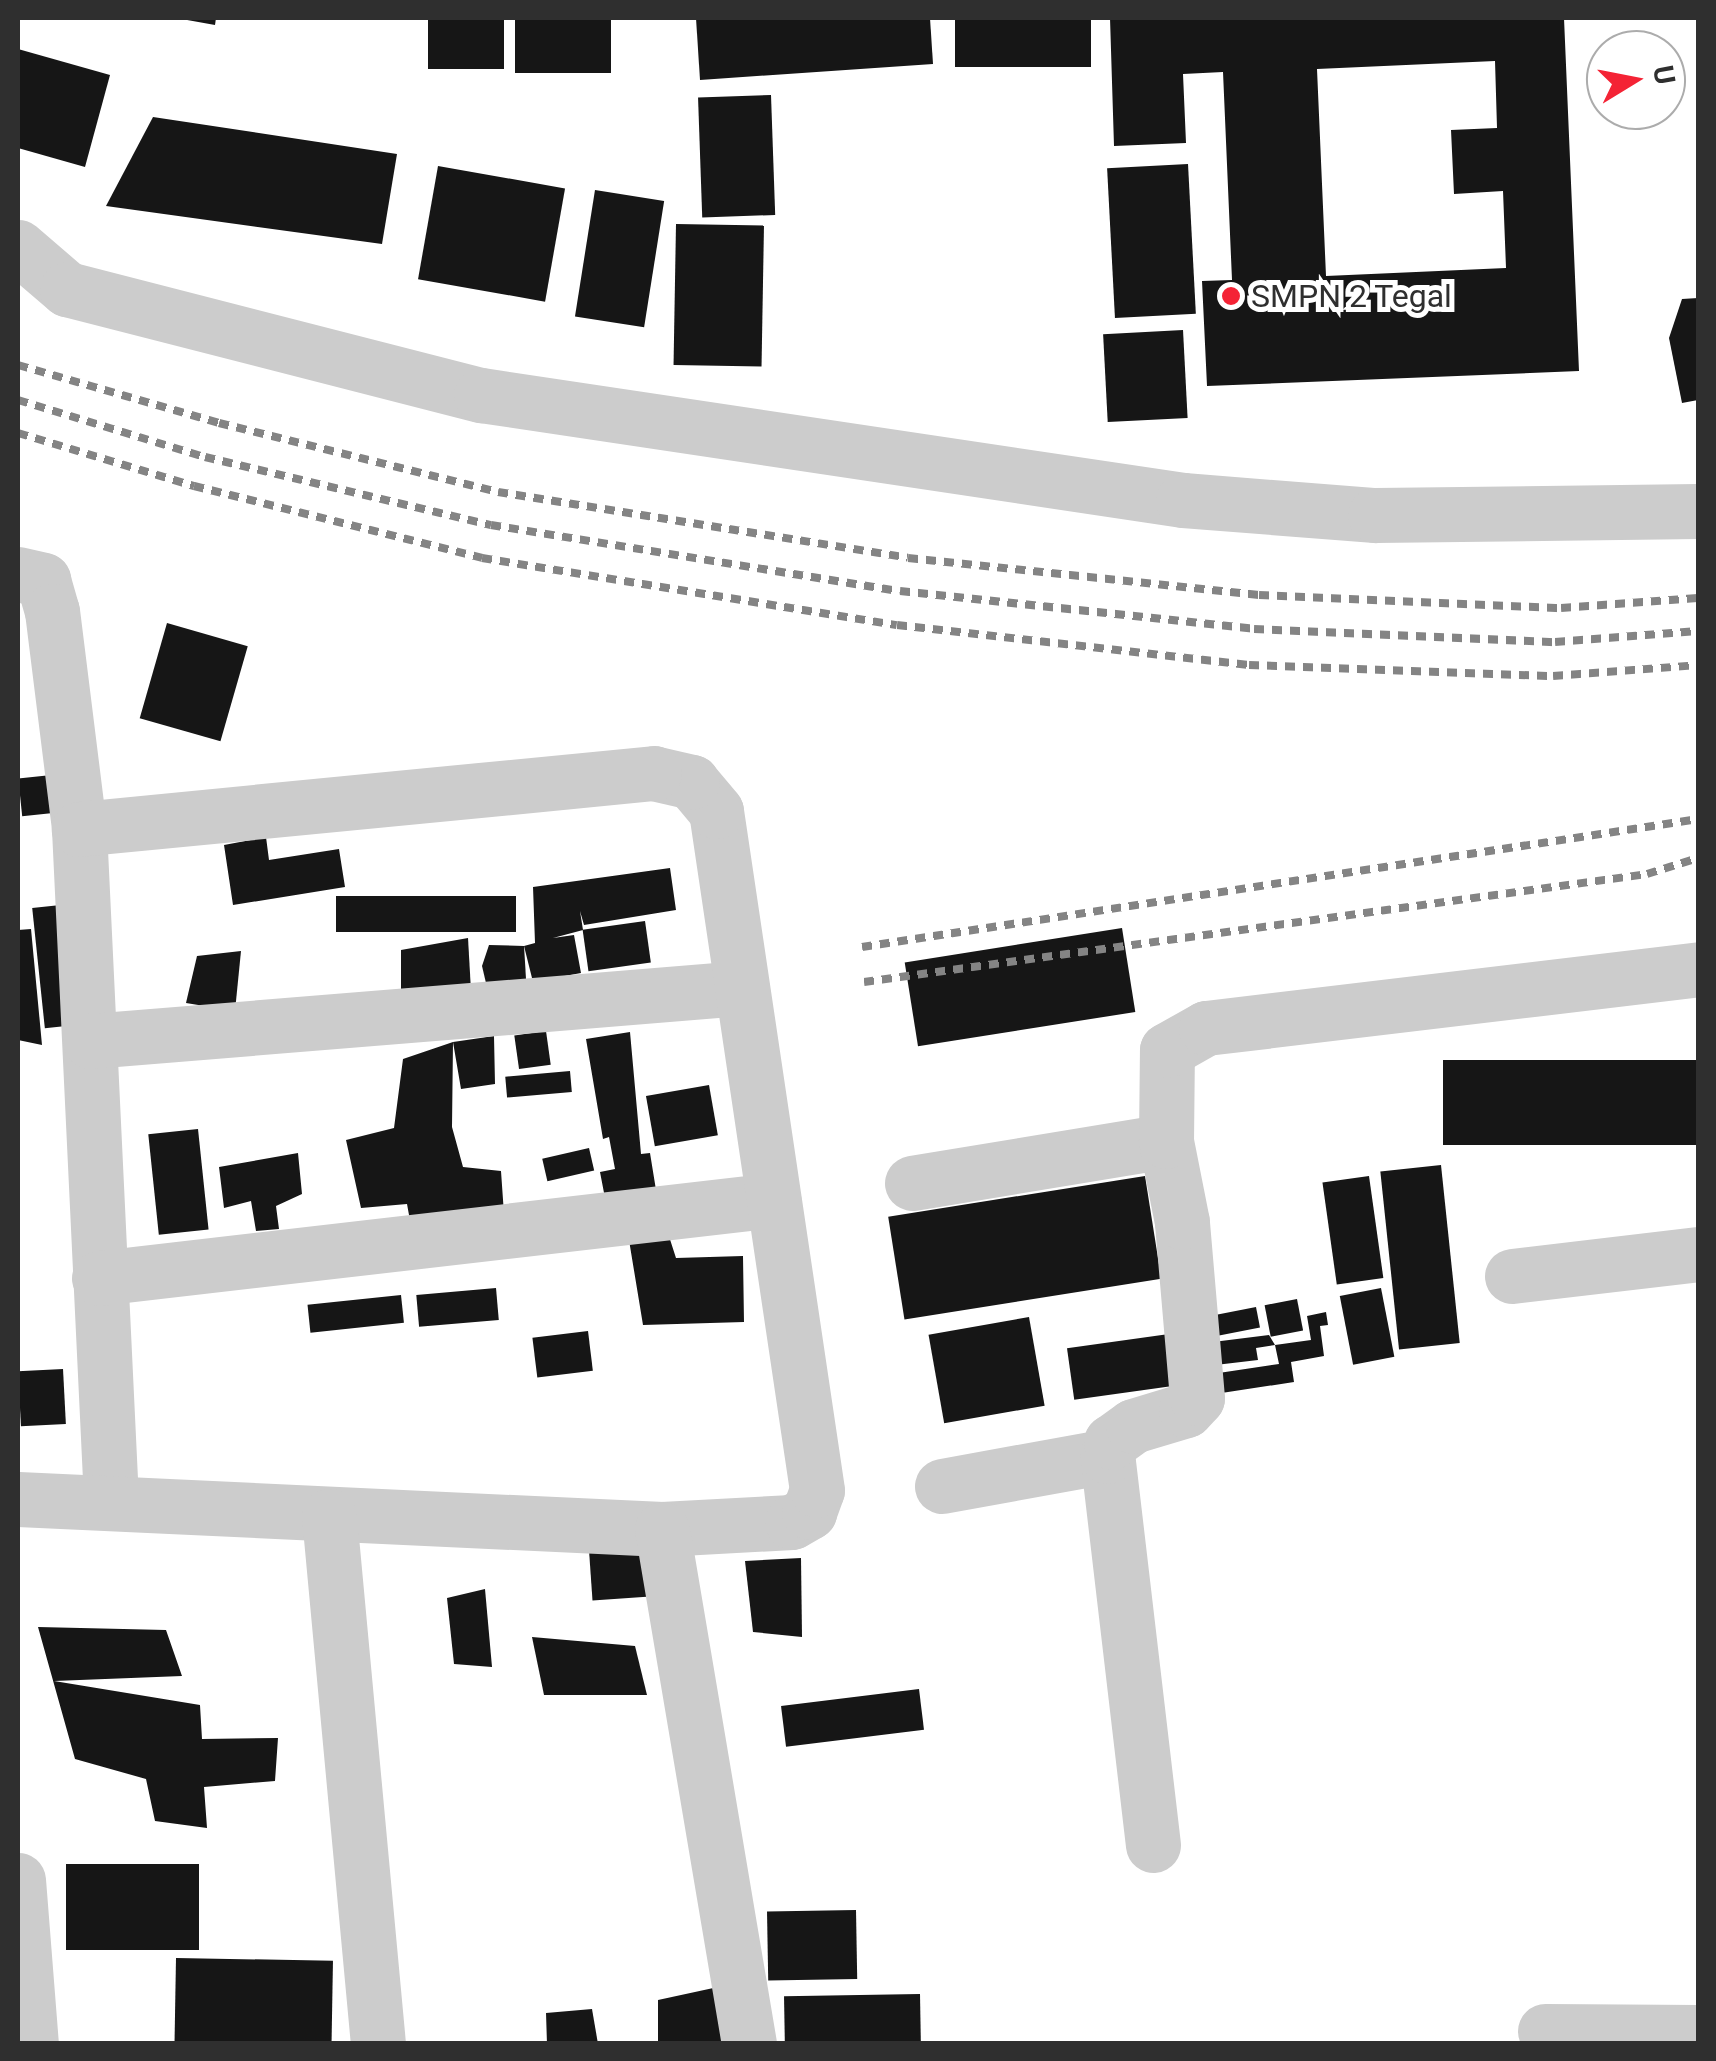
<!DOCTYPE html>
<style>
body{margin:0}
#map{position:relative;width:1716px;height:2061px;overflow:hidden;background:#fff;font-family:Roboto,sans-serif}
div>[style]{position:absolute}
.building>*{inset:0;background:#161616;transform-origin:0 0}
.minor>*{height:55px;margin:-27.5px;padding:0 27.5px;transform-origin:27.5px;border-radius:27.5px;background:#ccc}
.rail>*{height:8px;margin-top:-4px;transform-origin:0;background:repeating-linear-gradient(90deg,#848484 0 10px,transparent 0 18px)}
.dots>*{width:28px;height:28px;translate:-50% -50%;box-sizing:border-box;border:5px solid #fff;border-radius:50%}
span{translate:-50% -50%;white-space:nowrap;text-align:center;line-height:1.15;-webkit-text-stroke:10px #fff;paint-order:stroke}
.poi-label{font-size:32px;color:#2f2f2f}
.left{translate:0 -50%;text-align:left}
.frame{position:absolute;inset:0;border:20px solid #2f2f2f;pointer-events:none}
.north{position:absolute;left:1586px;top:30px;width:100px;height:100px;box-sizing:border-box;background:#fff;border:2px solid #acacac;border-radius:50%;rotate:80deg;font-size:28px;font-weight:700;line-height:40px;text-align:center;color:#2f2f2f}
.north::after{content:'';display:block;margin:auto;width:35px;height:45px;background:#f42335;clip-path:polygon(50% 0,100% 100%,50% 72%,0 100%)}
</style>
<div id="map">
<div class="building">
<i style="clip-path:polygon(176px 18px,216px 18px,215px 25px)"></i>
<i style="left:428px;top:18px;width:76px;height:51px"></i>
<i style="left:515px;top:18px;width:96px;height:55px"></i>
<i style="clip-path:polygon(696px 18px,930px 18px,933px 64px,700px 80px)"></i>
<i style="left:955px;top:18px;width:136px;height:49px"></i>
<i style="clip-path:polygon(evenodd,1110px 18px,1564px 18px,1579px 371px,1207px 386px,1202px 281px,1232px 280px,1223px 72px,1183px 74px,1186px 143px,1114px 146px,1110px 18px,1495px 61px,1497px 128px,1451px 130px,1454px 194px,1503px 191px,1506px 268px,1326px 276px,1317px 69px,1495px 61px)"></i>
<i style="clip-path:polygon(18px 49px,110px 75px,85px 167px,18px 148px)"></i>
<i style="left:771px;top:95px;width:120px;height:73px;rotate:88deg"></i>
<i style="clip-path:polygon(153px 117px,397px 154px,382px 244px,106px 206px)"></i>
<i style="left:1188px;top:164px;width:150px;height:81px;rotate:87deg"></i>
<i style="left:438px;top:166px;width:129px;height:115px;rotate:10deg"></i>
<i style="left:595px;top:190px;width:70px;height:128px;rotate:9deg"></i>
<i style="left:676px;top:224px;width:88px;height:141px;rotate:1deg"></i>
<i style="clip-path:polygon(1698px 298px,1698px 400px,1682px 403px,1669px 338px,1682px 299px)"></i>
<i style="left:1183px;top:330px;width:88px;height:80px;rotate:87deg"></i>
<i style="left:167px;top:623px;width:84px;height:99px;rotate:16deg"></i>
<i style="left:61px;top:774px;width:38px;height:43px;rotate:84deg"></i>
<i style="clip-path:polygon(266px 837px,269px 860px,339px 849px,345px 887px,233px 905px,224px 845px)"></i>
<i style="clip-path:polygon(670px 868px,676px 910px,584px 925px,580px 911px,583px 930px,553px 938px,574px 935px,581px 973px,533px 982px,524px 946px,535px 943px,533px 887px)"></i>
<i style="left:516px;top:896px;width:36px;height:180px;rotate:90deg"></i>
<i style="left:70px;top:904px;width:121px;height:38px;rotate:84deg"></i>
<i style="left:645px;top:921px;width:42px;height:63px;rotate:82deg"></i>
<i style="left:1122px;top:928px;width:85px;height:220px;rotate:81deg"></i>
<i style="clip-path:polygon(31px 929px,42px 1045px,18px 1040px,18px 930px)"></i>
<i style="clip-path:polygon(468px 938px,471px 991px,401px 998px,401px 950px)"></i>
<i style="clip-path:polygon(489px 945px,524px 946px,527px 995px,490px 1000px,482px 966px)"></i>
<i style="clip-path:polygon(241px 951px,235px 1011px,186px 1003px,197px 956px)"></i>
<i style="left:546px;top:1031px;width:34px;height:32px;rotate:82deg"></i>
<i style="clip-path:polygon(630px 1032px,641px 1154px,650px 1153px,656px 1190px,605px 1198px,600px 1172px,615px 1169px,609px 1137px,603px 1139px,586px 1039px)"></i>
<i style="clip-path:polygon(494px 1036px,495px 1084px,461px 1089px,453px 1042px,452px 1127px,463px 1167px,501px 1171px,504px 1214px,411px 1226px,407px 1204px,361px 1208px,346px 1140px,394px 1128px,403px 1059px,453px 1042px)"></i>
<i style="left:1698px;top:1060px;width:85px;height:255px;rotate:90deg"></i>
<i style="left:570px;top:1071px;width:21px;height:65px;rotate:85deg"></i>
<i style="left:709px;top:1085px;width:51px;height:64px;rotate:80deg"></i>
<i style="left:198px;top:1129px;width:101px;height:50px;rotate:84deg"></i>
<i style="left:589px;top:1148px;width:23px;height:48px;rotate:77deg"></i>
<i style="clip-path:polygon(298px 1153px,302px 1194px,276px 1206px,279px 1229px,256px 1231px,251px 1201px,224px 1208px,219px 1167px)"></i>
<i style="left:1441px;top:1165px;width:179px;height:61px;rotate:84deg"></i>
<i style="left:1145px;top:1176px;width:104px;height:260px;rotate:81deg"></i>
<i style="left:1369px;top:1176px;width:103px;height:47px;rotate:82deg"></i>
<i style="clip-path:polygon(666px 1227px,676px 1258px,743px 1256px,744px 1322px,643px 1325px,628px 1234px)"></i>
<i style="left:496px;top:1288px;width:32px;height:80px;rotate:85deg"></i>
<i style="left:1381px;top:1288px;width:70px;height:42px;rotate:79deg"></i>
<i style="left:401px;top:1295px;width:28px;height:94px;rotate:84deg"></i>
<i style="left:1297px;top:1299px;width:32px;height:33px;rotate:79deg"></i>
<i style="left:1256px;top:1307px;width:21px;height:52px;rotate:79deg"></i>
<i style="clip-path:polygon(1326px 1312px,1328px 1325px,1320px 1326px,1324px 1356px,1291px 1362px,1294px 1382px,1215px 1394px,1212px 1374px,1279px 1364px,1275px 1345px,1311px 1340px,1307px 1316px)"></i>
<i style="left:1029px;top:1317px;width:90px;height:102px;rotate:80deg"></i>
<i style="left:588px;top:1331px;width:40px;height:56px;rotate:83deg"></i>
<i style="left:1169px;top:1334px;width:52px;height:103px;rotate:82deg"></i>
<i style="clip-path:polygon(1269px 1335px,1275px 1345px,1256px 1348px,1258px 1360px,1207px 1366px,1205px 1343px)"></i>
<i style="left:63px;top:1369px;width:55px;height:45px;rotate:87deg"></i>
<i style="left:654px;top:1548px;width:48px;height:65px;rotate:86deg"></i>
<i style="clip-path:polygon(801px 1558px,802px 1637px,753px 1632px,745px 1561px)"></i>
<i style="clip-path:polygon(485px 1589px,492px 1667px,454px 1664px,447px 1598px)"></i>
<i style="clip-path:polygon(38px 1627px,166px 1630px,182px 1676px,54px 1681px,200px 1705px,202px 1739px,278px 1738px,275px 1781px,204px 1787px,207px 1828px,155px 1821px,146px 1779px,75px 1759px)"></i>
<i style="clip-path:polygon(532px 1637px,635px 1646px,647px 1695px,544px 1695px)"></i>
<i style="left:919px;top:1689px;width:41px;height:139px;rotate:83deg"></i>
<i style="left:66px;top:1864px;width:133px;height:86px"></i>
<i style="left:856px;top:1910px;width:69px;height:89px;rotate:89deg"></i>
<i style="left:176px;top:1958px;width:157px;height:86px;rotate:1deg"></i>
<i style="clip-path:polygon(718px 1987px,723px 2044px,658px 2044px,658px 2000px)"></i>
<i style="left:920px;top:1994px;width:50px;height:136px;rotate:89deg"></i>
<i style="clip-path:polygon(592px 2009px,598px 2044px,547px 2044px,546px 2013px)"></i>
</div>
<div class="minor">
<i style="left:18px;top:247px;width:65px;rotate:40.6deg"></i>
<i style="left:67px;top:289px;width:427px;rotate:14.4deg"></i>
<i style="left:481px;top:395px;width:710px;rotate:8.51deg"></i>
<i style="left:1183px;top:500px;width:193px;rotate:4.5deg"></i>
<i style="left:1375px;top:515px;width:323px;rotate:-0.7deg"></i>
<i style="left:18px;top:574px;width:26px;rotate:13deg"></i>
<i style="left:43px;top:580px;width:32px;rotate:74deg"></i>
<i style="left:52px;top:611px;width:220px;rotate:82.9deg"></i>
<i style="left:79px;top:829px;width:673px;rotate:87.27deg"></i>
<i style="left:90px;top:1041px;width:654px;rotate:-4.65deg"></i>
<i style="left:912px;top:1183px;width:257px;rotate:-9.4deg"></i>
<i style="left:1512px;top:1276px;width:187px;rotate:-6.7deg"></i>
<i style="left:99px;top:1278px;width:679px;rotate:-6.59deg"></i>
<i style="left:942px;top:1486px;width:168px;rotate:-10.3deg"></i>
<i style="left:18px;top:1499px;width:645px;rotate:2.67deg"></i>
<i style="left:662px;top:1529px;width:130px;rotate:-3.1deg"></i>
<i style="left:792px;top:1522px;width:20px;rotate:-30deg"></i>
<i style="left:809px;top:1512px;width:23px;rotate:-70deg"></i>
<i style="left:817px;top:1490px;width:686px;rotate:-98.46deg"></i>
<i style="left:716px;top:811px;width:38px;rotate:-130deg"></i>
<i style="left:692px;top:782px;width:39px;rotate:-167deg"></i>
<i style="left:654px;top:773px;width:578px;rotate:174.44deg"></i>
<i style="left:329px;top:1516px;width:530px;rotate:84.7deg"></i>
<i style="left:662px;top:1529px;width:522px;rotate:80.41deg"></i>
<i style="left:1153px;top:1845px;width:392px;rotate:-96.7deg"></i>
<i style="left:1107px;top:1456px;width:15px;rotate:-74deg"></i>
<i style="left:1111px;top:1442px;width:27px;rotate:-36deg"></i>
<i style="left:1133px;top:1426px;width:55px;rotate:-16.8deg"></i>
<i style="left:1186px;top:1410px;width:16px;rotate:-47deg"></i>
<i style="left:1197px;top:1398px;width:177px;rotate:-94.9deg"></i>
<i style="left:1182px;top:1222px;width:83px;rotate:-101.2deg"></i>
<i style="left:1166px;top:1141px;width:91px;rotate:-89.4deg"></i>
<i style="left:1167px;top:1050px;width:45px;rotate:-29.4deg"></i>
<i style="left:1206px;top:1028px;width:496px;rotate:-6.8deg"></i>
<i style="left:18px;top:1880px;width:165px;rotate:85.5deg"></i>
<i style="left:1545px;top:2031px;width:153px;rotate:0.4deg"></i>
</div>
<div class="rail">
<i style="left:18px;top:365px;width:209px;rotate:16.1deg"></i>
<i style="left:219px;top:423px;width:287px;rotate:13.9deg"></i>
<i style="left:498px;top:492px;width:415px;rotate:9.1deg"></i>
<i style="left:908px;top:558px;width:353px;rotate:6deg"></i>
<i style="left:1259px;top:595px;width:302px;rotate:2.5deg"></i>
<i style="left:1561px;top:608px;width:137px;rotate:-4.2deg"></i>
<i style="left:18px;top:400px;width:195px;rotate:17deg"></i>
<i style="left:205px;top:457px;width:294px;rotate:13.4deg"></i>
<i style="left:491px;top:525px;width:414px;rotate:9.2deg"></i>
<i style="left:900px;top:591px;width:356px;rotate:6.1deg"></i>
<i style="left:1254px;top:629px;width:301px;rotate:2.5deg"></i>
<i style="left:1555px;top:642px;width:143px;rotate:-4.4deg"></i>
<i style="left:18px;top:433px;width:184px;rotate:16.8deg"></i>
<i style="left:194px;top:486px;width:297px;rotate:14deg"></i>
<i style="left:482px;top:558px;width:420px;rotate:9.2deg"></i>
<i style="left:897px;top:625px;width:354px;rotate:6.5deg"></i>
<i style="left:1249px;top:665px;width:304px;rotate:2.1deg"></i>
<i style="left:1553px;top:676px;width:145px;rotate:-4.3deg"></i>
<i style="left:862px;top:947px;width:846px;rotate:-8.7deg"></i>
<i style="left:864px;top:982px;width:790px;rotate:-7.85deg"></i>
<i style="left:1647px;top:874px;width:53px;rotate:-17.4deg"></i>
</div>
<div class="dots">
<i style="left:1231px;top:296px;background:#f42335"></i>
</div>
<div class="poi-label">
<span class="left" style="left:1251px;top:296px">SMPN 2 Tegal</span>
</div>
<div class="frame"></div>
<div class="north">U</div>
</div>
